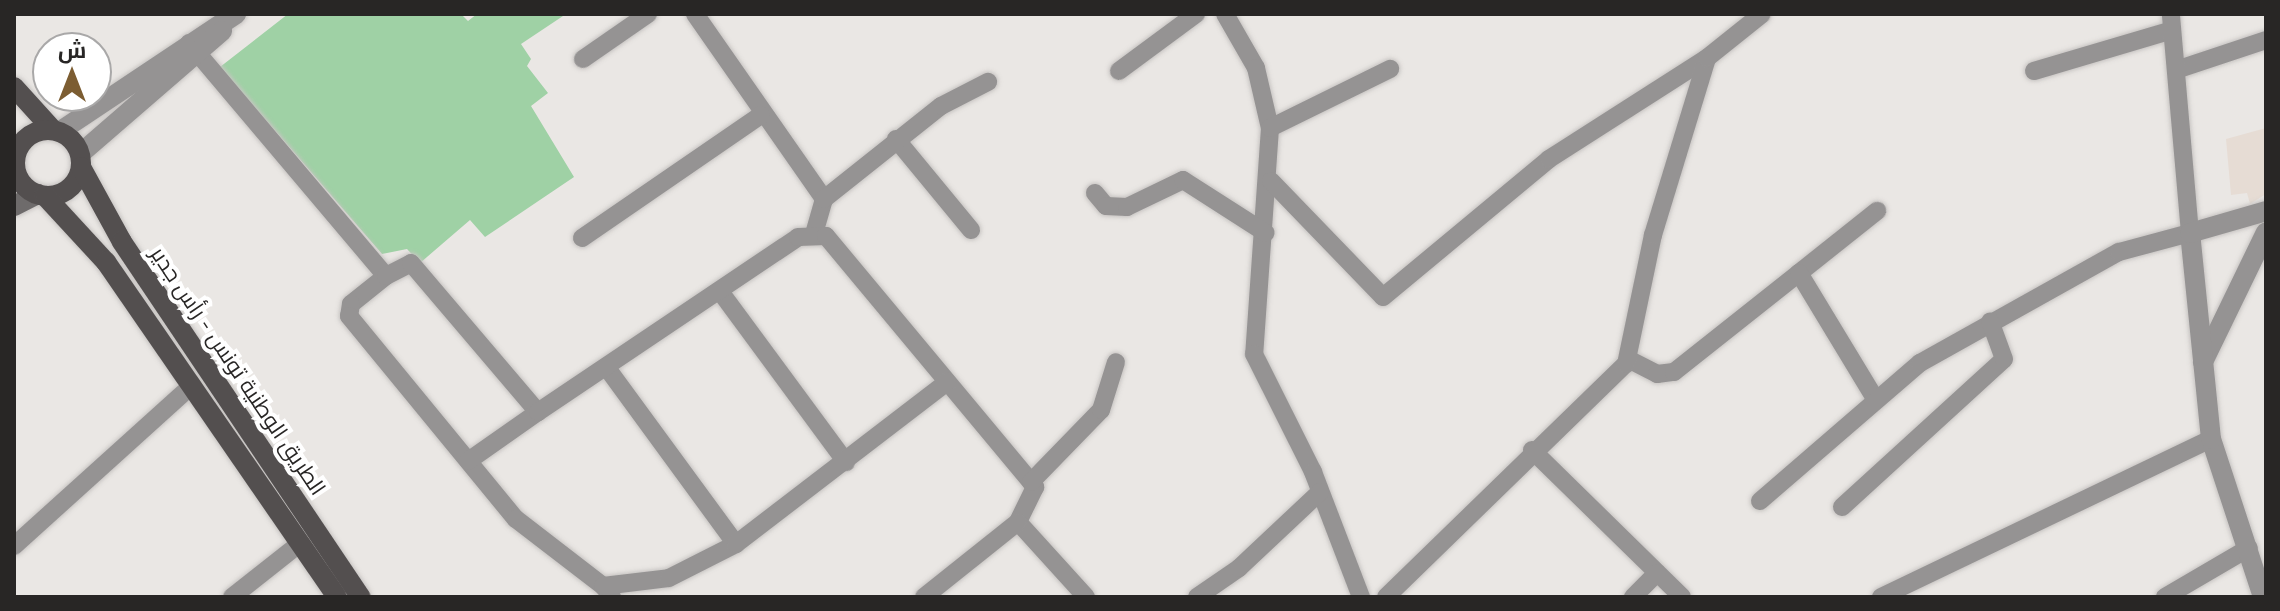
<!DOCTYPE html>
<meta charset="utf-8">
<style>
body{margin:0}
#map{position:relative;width:2280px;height:611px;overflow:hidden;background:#eae7e4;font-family:Mulish,Cairo,sans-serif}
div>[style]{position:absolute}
.built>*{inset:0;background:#e6dcd4}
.green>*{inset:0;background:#9fd1a5}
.roads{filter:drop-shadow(0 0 2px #c7c4c2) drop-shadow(0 0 2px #c7c4c2)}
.minor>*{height:18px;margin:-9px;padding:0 9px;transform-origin:9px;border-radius:9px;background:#959393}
.tertiary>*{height:20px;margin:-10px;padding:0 10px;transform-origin:10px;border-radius:10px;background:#959393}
.secondary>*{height:20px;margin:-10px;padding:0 10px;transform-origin:10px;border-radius:10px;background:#6e6b6b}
.primary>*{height:20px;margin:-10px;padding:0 10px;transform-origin:10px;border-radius:10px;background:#534f4f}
.primary>.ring{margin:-10px;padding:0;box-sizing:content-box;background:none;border:20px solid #534f4f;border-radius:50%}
span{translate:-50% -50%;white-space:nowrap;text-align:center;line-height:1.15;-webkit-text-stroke:8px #fff;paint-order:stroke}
.street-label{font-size:22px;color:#282625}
.frame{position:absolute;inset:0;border:16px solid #282625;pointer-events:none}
.north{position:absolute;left:32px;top:32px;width:80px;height:80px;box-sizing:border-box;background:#fff;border:2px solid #a9a8a8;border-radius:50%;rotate:0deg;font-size:22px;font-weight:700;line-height:32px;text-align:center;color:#282625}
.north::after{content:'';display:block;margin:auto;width:28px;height:36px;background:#7c5d32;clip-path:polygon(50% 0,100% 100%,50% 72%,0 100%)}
</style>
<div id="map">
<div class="built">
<i style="clip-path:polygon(2266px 128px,2266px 194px,2250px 204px,2247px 193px,2231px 195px,2226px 139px)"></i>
</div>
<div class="green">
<i style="clip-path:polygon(288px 14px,461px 14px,468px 21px,477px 14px,566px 14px,521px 44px,531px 59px,527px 66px,548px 93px,531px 106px,574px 177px,485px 237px,470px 220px,420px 263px,407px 249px,382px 254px,220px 67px)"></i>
</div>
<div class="roads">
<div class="minor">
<i style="left:695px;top:14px;width:226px;rotate:55.1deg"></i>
<i style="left:824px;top:199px;width:35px;rotate:106deg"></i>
<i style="left:1225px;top:14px;width:62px;rotate:60.1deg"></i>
<i style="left:1256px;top:68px;width:62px;rotate:76.9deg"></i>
<i style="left:1270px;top:128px;width:227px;rotate:94deg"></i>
<i style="left:1254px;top:354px;width:132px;rotate:63.4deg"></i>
<i style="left:1313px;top:472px;width:134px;rotate:69deg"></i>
<i style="left:189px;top:43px;width:305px;rotate:49.8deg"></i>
<i style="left:386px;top:276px;width:45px;rotate:141.3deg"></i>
<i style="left:351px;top:304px;width:12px;rotate:99deg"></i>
<i style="left:349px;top:316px;width:263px;rotate:50.6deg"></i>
<i style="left:516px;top:519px;width:110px;rotate:37.6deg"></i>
<i style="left:583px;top:59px;width:79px;rotate:-34.7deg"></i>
<i style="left:2176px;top:70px;width:95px;rotate:-18.4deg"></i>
<i style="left:1119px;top:71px;width:96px;rotate:-36.5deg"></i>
<i style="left:2034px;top:71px;width:144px;rotate:-16.5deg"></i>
<i style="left:1270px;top:128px;width:134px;rotate:-26.2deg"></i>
<i style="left:896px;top:139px;width:118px;rotate:50.5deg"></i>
<i style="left:1271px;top:181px;width:161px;rotate:46deg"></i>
<i style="left:1383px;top:297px;width:216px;rotate:-39.7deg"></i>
<i style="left:1549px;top:159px;width:188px;rotate:-32.6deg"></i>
<i style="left:1095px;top:193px;width:17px;rotate:50deg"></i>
<i style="left:1106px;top:206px;width:21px;rotate:3deg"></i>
<i style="left:1127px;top:207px;width:62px;rotate:-25.7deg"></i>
<i style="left:1183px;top:180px;width:98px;rotate:32.6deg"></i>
<i style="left:824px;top:199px;width:149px;rotate:-38.5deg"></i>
<i style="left:941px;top:106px;width:53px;rotate:-27.1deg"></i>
<i style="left:582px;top:238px;width:217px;rotate:-34.5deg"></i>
<i style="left:1799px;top:273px;width:100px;rotate:-38.5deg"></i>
<i style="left:386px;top:276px;width:28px;rotate:-27deg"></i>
<i style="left:411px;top:263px;width:196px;rotate:49.6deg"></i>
<i style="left:538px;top:412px;width:85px;rotate:145deg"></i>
<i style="left:722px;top:294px;width:209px;rotate:53.6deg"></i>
<i style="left:1628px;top:359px;width:33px;rotate:27deg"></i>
<i style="left:1657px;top:374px;width:17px;rotate:-7deg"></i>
<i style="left:1674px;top:372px;width:159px;rotate:-38.4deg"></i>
<i style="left:1799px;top:273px;width:145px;rotate:58.8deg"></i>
<i style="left:607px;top:368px;width:218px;rotate:53.8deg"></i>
<i style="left:538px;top:412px;width:313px;rotate:-33.9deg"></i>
<i style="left:798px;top:237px;width:28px;rotate:-2deg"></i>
<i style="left:826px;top:236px;width:327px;rotate:50.2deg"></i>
<i style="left:1035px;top:487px;width:39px;rotate:116deg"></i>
<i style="left:1018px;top:522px;width:101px;rotate:47.8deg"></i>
<i style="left:1532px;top:450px;width:210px;rotate:44.4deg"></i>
<i style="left:1031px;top:482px;width:100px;rotate:-45.8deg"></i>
<i style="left:1101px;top:410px;width:50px;rotate:-72.6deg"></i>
<i style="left:1760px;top:501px;width:211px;rotate:-40.8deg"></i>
<i style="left:1920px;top:363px;width:228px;rotate:-29.2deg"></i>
<i style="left:2119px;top:252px;width:73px;rotate:-15deg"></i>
<i style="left:2190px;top:233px;width:220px;rotate:-95deg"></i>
<i style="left:1842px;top:507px;width:219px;rotate:-42.4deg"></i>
<i style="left:2004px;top:359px;width:40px;rotate:-110.2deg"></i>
<i style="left:14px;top:546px;width:240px;rotate:-42.1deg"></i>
<i style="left:232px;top:597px;width:85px;rotate:-38.3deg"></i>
<i style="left:612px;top:597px;width:14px;rotate:-129deg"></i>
<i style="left:603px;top:586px;width:66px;rotate:-6.9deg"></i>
<i style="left:669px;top:578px;width:75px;rotate:-26.9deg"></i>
<i style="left:736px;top:544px;width:266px;rotate:-37.5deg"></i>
<i style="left:924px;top:597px;width:120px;rotate:-38.6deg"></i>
<i style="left:1197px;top:597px;width:51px;rotate:-34.6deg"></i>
<i style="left:1239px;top:568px;width:111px;rotate:-43.2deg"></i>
<i style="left:1386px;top:597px;width:334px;rotate:-44.2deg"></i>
<i style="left:1626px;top:364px;width:132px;rotate:-78.2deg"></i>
<i style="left:1653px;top:235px;width:185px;rotate:-73deg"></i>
<i style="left:1707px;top:58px;width:70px;rotate:-38.7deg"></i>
<i style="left:1633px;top:597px;width:34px;rotate:-45deg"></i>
<i style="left:1881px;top:597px;width:366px;rotate:-25.6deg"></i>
<i style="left:2165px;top:597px;width:97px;rotate:-30.3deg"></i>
</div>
<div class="tertiary">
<i style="left:59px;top:132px;width:213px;rotate:-33.7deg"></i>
<i style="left:80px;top:154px;width:188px;rotate:-40.9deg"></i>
<i style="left:2203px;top:362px;width:144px;rotate:-64.1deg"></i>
<i style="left:2263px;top:597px;width:166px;rotate:-108.2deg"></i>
<i style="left:2211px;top:439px;width:207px;rotate:-95.8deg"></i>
<i style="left:2190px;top:233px;width:79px;rotate:-16.1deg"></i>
</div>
<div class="secondary">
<i style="left:14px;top:163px;width:1px"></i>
<i style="left:14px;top:206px;width:27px;rotate:-27deg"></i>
</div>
<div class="primary">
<i style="left:14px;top:87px;width:58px;rotate:47.8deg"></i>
<i class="ring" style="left:15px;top:130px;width:46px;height:46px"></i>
<i style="left:81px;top:167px;width:85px;rotate:61.3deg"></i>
<i style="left:122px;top:242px;width:428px;rotate:56.1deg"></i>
<i style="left:45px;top:196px;width:90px;rotate:47.3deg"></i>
<i style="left:106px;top:262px;width:407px;rotate:55.4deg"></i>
</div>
</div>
<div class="street-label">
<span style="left:238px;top:371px;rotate:56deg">الطريق الوطنية تونس - رأس جدير</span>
</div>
<div class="frame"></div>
<div class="north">ش</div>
</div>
